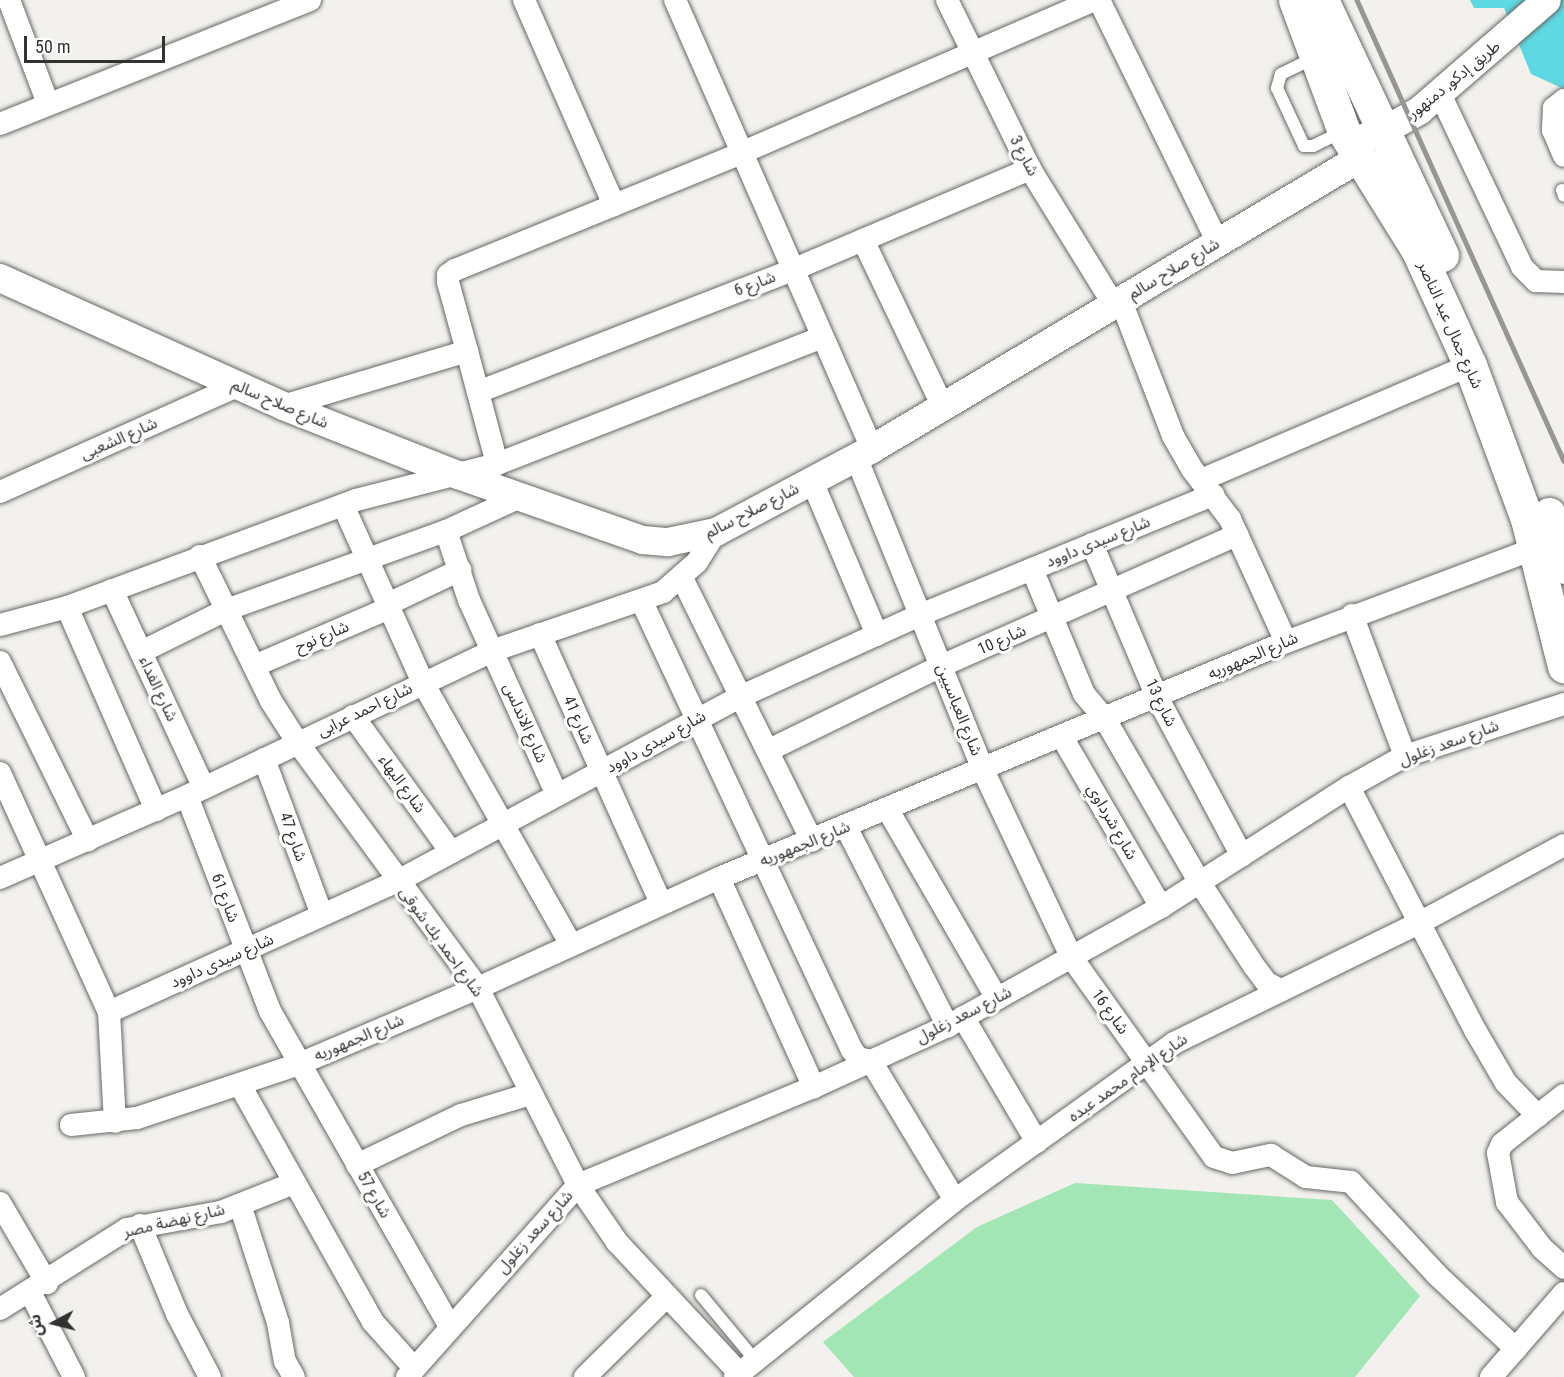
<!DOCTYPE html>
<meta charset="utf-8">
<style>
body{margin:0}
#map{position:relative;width:1564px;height:1377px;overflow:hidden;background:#f2f1ed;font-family:"Roboto Condensed","Noto Sans Arabic",sans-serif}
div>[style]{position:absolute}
.green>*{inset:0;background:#a1e6b4}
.water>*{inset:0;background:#5ed9e1}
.roads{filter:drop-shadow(0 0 2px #676663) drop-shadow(0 0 2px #676663)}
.service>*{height:12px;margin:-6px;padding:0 6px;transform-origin:6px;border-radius:6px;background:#fff}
.minor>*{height:22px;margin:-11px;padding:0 11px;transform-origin:11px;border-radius:11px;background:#fff}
.tertiary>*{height:28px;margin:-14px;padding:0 14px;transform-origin:14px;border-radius:14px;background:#fff}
.secondary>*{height:33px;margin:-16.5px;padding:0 16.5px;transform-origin:16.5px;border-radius:16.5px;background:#fff}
.rail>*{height:4.5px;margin:-2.25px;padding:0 2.25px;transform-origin:2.25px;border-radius:2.25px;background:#979694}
span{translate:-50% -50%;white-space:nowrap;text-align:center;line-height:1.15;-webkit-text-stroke:6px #fff;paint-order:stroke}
.street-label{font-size:16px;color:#323231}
.north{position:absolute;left:24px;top:1293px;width:60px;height:60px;-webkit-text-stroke:4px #fff;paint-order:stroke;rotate:263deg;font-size:16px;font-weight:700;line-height:24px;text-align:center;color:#323231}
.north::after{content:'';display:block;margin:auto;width:21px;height:27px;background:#323231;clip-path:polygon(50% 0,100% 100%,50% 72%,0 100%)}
.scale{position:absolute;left:24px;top:36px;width:141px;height:27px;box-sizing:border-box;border:3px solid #323231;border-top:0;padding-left:8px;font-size:18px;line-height:21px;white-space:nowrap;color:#323231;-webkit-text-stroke:4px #fff;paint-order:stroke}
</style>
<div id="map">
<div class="green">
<i style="clip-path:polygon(1075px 1183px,1332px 1200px,1420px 1296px,1355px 1377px,854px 1377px,823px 1342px,977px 1227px)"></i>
</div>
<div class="water">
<i style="clip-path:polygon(1470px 0,1564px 0,1564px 89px,1531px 74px,1504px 8px,1474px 8px)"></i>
</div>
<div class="roads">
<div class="service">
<i style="left:1314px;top:58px;width:37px;rotate:154deg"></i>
<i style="left:1281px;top:74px;width:15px;rotate:106deg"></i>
<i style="left:1277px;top:88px;width:64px;rotate:65deg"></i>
<i style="left:1304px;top:146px;width:9px"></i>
<i style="left:1313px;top:146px;width:32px;rotate:-26deg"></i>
<i style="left:1562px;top:190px;width:6px;rotate:72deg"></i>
<i style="left:701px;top:1295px;width:85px;rotate:50.3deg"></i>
</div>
<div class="minor">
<i style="left:9px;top:0;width:111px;rotate:69.4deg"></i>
<i style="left:524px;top:0;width:224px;rotate:66.3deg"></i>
<i style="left:675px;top:0;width:490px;rotate:66.3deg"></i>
<i style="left:947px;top:0;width:188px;rotate:63.8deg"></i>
<i style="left:1030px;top:169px;width:160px;rotate:58.3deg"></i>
<i style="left:1099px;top:0;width:271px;rotate:63.9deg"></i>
<i style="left:1440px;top:94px;width:191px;rotate:64.6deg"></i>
<i style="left:1522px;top:267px;width:20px;rotate:45deg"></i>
<i style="left:1536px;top:281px;width:28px;rotate:2deg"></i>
<i style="left:1564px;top:100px;width:13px;rotate:141deg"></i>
<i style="left:1554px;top:108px;width:22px;rotate:93deg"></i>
<i style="left:1553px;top:130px;width:28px;rotate:67deg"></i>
<i style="left:0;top:124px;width:334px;rotate:-21.8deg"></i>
<i style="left:863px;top:240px;width:185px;rotate:64.4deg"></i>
<i style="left:1121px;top:301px;width:145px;rotate:68.9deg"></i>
<i style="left:1173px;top:436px;width:38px;rotate:60deg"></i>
<i style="left:1192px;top:469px;width:63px;rotate:52.8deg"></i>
<i style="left:1230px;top:519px;width:135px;rotate:65.5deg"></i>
<i style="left:467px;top:351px;width:117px;rotate:75.1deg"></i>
<i style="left:478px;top:392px;width:337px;rotate:-21.2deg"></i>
<i style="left:792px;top:270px;width:259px;rotate:-23deg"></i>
<i style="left:283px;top:406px;width:192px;rotate:-16.6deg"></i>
<i style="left:467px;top:351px;width:72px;rotate:-105.4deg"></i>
<i style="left:448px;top:282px;width:7px;rotate:-90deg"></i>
<i style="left:448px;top:275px;width:9px;rotate:-36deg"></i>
<i style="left:455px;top:270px;width:309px;rotate:-22.2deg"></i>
<i style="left:741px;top:153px;width:385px;rotate:-23.4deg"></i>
<i style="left:856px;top:457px;width:338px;rotate:67.9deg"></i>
<i style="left:983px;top:770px;width:208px;rotate:64.7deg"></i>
<i style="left:1072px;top:958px;width:244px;rotate:54.5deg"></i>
<i style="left:1214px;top:1157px;width:19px;rotate:18deg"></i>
<i style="left:1232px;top:1163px;width:40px;rotate:-12deg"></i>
<i style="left:1271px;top:1155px;width:41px;rotate:32.2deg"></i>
<i style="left:1306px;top:1177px;width:45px;rotate:6.3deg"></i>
<i style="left:1351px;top:1182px;width:127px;rotate:47.2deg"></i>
<i style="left:1437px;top:1275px;width:108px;rotate:43.1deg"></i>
<i style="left:1201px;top:480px;width:293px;rotate:-23.1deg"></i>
<i style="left:812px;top:481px;width:167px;rotate:67.1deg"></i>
<i style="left:0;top:492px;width:260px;rotate:-24.1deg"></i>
<i style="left:343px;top:505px;width:195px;rotate:65.8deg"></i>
<i style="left:423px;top:683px;width:301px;rotate:60.5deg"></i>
<i style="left:446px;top:531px;width:73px;rotate:71.6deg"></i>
<i style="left:469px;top:600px;width:214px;rotate:65.7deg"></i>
<i style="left:1092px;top:544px;width:166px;rotate:67deg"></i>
<i style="left:1157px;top:697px;width:180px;rotate:61.9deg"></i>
<i style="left:200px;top:556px;width:161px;rotate:63.9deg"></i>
<i style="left:271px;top:701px;width:50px;rotate:57.3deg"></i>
<i style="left:298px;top:743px;width:304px;rotate:53.7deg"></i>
<i style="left:478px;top:988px;width:221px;rotate:63.1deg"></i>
<i style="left:578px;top:1185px;width:69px;rotate:55.6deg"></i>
<i style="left:617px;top:1242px;width:179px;rotate:47deg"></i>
<i style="left:1032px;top:569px;width:135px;rotate:67.4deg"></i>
<i style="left:1084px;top:694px;width:33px;rotate:50deg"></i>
<i style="left:1105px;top:719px;width:190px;rotate:59.9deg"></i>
<i style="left:1200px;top:883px;width:99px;rotate:57deg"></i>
<i style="left:1254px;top:966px;width:21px;rotate:53deg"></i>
<i style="left:1267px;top:983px;width:16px;rotate:27deg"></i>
<i style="left:682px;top:578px;width:293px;rotate:63.7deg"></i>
<i style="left:112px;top:590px;width:218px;rotate:65.1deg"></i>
<i style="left:642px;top:602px;width:495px;rotate:64.9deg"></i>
<i style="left:852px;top:1050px;width:10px;rotate:53deg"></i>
<i style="left:858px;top:1058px;width:13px;rotate:13deg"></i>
<i style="left:871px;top:1061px;width:162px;rotate:58.9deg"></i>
<i style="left:388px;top:604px;width:80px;rotate:-25.3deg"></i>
<i style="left:67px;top:607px;width:222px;rotate:66.3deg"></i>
<i style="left:1352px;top:615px;width:151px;rotate:69.4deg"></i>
<i style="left:0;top:625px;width:69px;rotate:-15deg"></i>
<i style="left:67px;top:607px;width:308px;rotate:-20.3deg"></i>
<i style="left:356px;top:500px;width:146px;rotate:-14.3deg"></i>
<i style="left:497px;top:464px;width:349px;rotate:-21.3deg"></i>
<i style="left:540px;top:634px;width:295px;rotate:65.8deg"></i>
<i style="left:141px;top:652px;width:95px;rotate:-26.3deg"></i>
<i style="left:226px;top:610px;width:234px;rotate:-19.8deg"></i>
<i style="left:446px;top:531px;width:81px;rotate:-24.7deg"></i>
<i style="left:0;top:662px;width:199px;rotate:63.8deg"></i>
<i style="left:254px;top:666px;width:147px;rotate:-23.2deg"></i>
<i style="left:353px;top:716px;width:168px;rotate:54.2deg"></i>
<i style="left:1062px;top:737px;width:197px;rotate:59.8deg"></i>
<i style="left:769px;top:750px;width:191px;rotate:-26deg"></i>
<i style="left:941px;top:666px;width:324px;rotate:-23.9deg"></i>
<i style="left:264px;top:759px;width:166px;rotate:69.6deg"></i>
<i style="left:0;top:773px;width:263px;rotate:65.5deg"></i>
<i style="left:109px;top:1012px;width:110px;rotate:86.9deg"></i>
<i style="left:1349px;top:787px;width:274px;rotate:62.6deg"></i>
<i style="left:1475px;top:1030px;width:61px;rotate:59.7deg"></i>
<i style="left:1506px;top:1083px;width:46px;rotate:45.9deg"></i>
<i style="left:187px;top:796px;width:230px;rotate:68.9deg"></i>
<i style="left:270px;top:1011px;width:363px;rotate:60.3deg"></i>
<i style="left:888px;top:810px;width:218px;rotate:60deg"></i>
<i style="left:846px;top:827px;width:224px;rotate:62.9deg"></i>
<i style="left:0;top:878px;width:204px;rotate:-23.7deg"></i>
<i style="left:187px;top:796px;width:338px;rotate:-25.4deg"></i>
<i style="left:492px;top:651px;width:181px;rotate:-19deg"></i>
<i style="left:663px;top:592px;width:45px;rotate:-41.4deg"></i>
<i style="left:697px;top:562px;width:36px;rotate:-58deg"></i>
<i style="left:719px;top:878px;width:230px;rotate:65.6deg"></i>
<i style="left:109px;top:1012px;width:315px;rotate:-24.4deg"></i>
<i style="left:396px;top:882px;width:393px;rotate:-28.3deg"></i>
<i style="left:742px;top:696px;width:196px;rotate:-24.5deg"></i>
<i style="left:920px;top:615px;width:317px;rotate:-22.3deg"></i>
<i style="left:963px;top:1017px;width:145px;rotate:59.4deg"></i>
<i style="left:240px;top:1085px;width:272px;rotate:60.7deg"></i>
<i style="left:373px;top:1322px;width:62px;rotate:48.3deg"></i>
<i style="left:1564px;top:1095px;width:79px;rotate:141.7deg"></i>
<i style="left:1502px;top:1144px;width:10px;rotate:114deg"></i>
<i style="left:1498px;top:1153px;width:50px;rotate:79.6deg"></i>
<i style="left:1507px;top:1202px;width:58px;rotate:52.7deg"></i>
<i style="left:1542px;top:1248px;width:30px;rotate:42deg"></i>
<i style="left:71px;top:1125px;width:66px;rotate:-6.1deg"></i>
<i style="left:137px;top:1118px;width:171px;rotate:-18.4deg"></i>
<i style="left:299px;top:1064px;width:194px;rotate:-23deg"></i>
<i style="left:478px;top:988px;width:265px;rotate:-24.5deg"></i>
<i style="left:719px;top:878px;width:614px;rotate:-22.6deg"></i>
<i style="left:1286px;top:642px;width:267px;rotate:-20.6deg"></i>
<i style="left:357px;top:1165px;width:115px;rotate:-25.7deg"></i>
<i style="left:461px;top:1115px;width:72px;rotate:-16.9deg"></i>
<i style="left:0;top:1203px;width:93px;rotate:59.6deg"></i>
<i style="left:240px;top:1205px;width:124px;rotate:72.1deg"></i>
<i style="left:278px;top:1323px;width:39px;rotate:80deg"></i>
<i style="left:285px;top:1361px;width:18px;rotate:61deg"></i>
<i style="left:140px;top:1225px;width:96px;rotate:67.4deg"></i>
<i style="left:177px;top:1314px;width:71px;rotate:62.4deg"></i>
<i style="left:30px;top:1292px;width:96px;rotate:62.6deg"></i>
<i style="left:0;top:1309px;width:150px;rotate:-32.2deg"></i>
<i style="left:127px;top:1229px;width:96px;rotate:-10.3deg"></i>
<i style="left:221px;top:1212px;width:79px;rotate:-21.7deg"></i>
<i style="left:407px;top:1377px;width:257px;rotate:-48.3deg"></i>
<i style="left:578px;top:1185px;width:256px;rotate:-22.6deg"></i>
<i style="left:814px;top:1087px;width:147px;rotate:-24.5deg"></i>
<i style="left:948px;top:1026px;width:244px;rotate:-29.2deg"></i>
<i style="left:1161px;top:907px;width:223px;rotate:-32.6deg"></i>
<i style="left:1349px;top:787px;width:64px;rotate:-29deg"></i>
<i style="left:1405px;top:756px;width:167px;rotate:-18.1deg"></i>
<i style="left:585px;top:1377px;width:114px;rotate:-44.6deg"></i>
<i style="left:735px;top:1377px;width:282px;rotate:-38.8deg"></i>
<i style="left:955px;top:1200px;width:269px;rotate:-35.6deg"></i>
<i style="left:1174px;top:1043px;width:275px;rotate:-26.1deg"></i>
<i style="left:1421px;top:922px;width:162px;rotate:-28.3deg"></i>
<i style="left:1491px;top:1377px;width:111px;rotate:-49deg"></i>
</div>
<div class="tertiary">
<i style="left:1350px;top:143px;width:37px;rotate:-20deg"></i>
<i style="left:1385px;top:130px;width:39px;rotate:-29deg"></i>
<i style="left:1419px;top:111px;width:169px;rotate:-40.9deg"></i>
<i style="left:0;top:278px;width:311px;rotate:24.3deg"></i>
<i style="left:283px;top:406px;width:188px;rotate:21.5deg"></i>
<i style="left:458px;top:475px;width:196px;rotate:19.4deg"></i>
<i style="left:643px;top:540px;width:25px;rotate:5deg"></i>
<i style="left:668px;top:542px;width:49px;rotate:-11.8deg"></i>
<i style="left:716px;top:532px;width:177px;rotate:-28deg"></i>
<i style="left:872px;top:449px;width:568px;rotate:-30.81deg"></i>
</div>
<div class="secondary">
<i style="left:1295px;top:0;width:141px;rotate:69.6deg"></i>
<i style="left:1344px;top:132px;width:140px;rotate:58.1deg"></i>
<i style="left:1418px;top:251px;width:125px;rotate:65.5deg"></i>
<i style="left:1470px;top:365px;width:164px;rotate:69.7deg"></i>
<i style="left:1527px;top:519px;width:152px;rotate:75.9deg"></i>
<i style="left:1322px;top:0;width:282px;rotate:64.8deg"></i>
<i style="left:1549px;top:514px;width:55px;rotate:74.2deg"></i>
</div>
</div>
<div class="rail">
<i style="left:1357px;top:0;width:505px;rotate:65.82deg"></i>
</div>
<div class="street-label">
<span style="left:1454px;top:80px;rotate:-39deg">طريق إدكو, دمنهور</span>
<span style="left:1024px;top:156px;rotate:62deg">شارع 3</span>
<span style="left:1174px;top:269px;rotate:-31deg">شارع صلاح سالم</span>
<span style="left:755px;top:284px;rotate:-21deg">شارع 6</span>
<span style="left:1450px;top:325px;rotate:66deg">شارع جمال عبد الناصر</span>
<span style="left:280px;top:404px;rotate:23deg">شارع صلاح سالم</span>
<span style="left:119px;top:439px;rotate:-24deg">شارع الشعبى</span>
<span style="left:752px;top:511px;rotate:-27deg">شارع صلاح سالم</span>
<span style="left:1098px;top:542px;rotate:-22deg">شارع سيدى داوود</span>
<span style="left:322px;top:637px;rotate:-23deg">شارع نوح</span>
<span style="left:1002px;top:640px;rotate:-24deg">شارع 10</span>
<span style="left:1253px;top:656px;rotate:-23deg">شارع الجمهوريه</span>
<span style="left:158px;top:689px;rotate:65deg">شارع الفداء</span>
<span style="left:1161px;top:703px;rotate:64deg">شارع 13</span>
<span style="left:365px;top:710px;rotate:-26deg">شارع احمد عرابى</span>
<span style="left:959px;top:710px;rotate:68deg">شارع العباسيين</span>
<span style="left:578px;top:720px;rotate:66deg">شارع 41</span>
<span style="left:525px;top:723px;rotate:66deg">شارع الاندلس</span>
<span style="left:656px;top:742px;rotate:-29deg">شارع سيدى داوود</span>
<span style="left:1449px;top:743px;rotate:-20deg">شارع سعد زغلول</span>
<span style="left:402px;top:784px;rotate:54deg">شارع البهاء</span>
<span style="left:1112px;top:822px;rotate:60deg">شارع شرداوي</span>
<span style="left:293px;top:837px;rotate:70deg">شارع 47</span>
<span style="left:805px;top:844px;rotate:-22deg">شارع الجمهوريه</span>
<span style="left:225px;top:898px;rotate:69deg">شارع 61</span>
<span style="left:441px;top:942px;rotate:54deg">شارع احمد بك شوقى</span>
<span style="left:222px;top:961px;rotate:-24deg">شارع سيدى داوود</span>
<span style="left:1110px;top:1012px;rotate:54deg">شارع 16</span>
<span style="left:964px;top:1015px;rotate:-27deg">شارع سعد زغلول</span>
<span style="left:359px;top:1038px;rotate:-23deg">شارع الجمهوريه</span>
<span style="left:1128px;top:1078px;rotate:-35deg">شارع الإمام محمد عبده</span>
<span style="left:374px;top:1195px;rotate:60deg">شارع 57</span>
<span style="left:174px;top:1221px;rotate:-13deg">شارع نهضة مصر</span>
<span style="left:535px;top:1232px;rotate:-48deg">شارع سعد زغلول</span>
</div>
<div class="north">ش</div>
<div class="scale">50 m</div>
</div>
